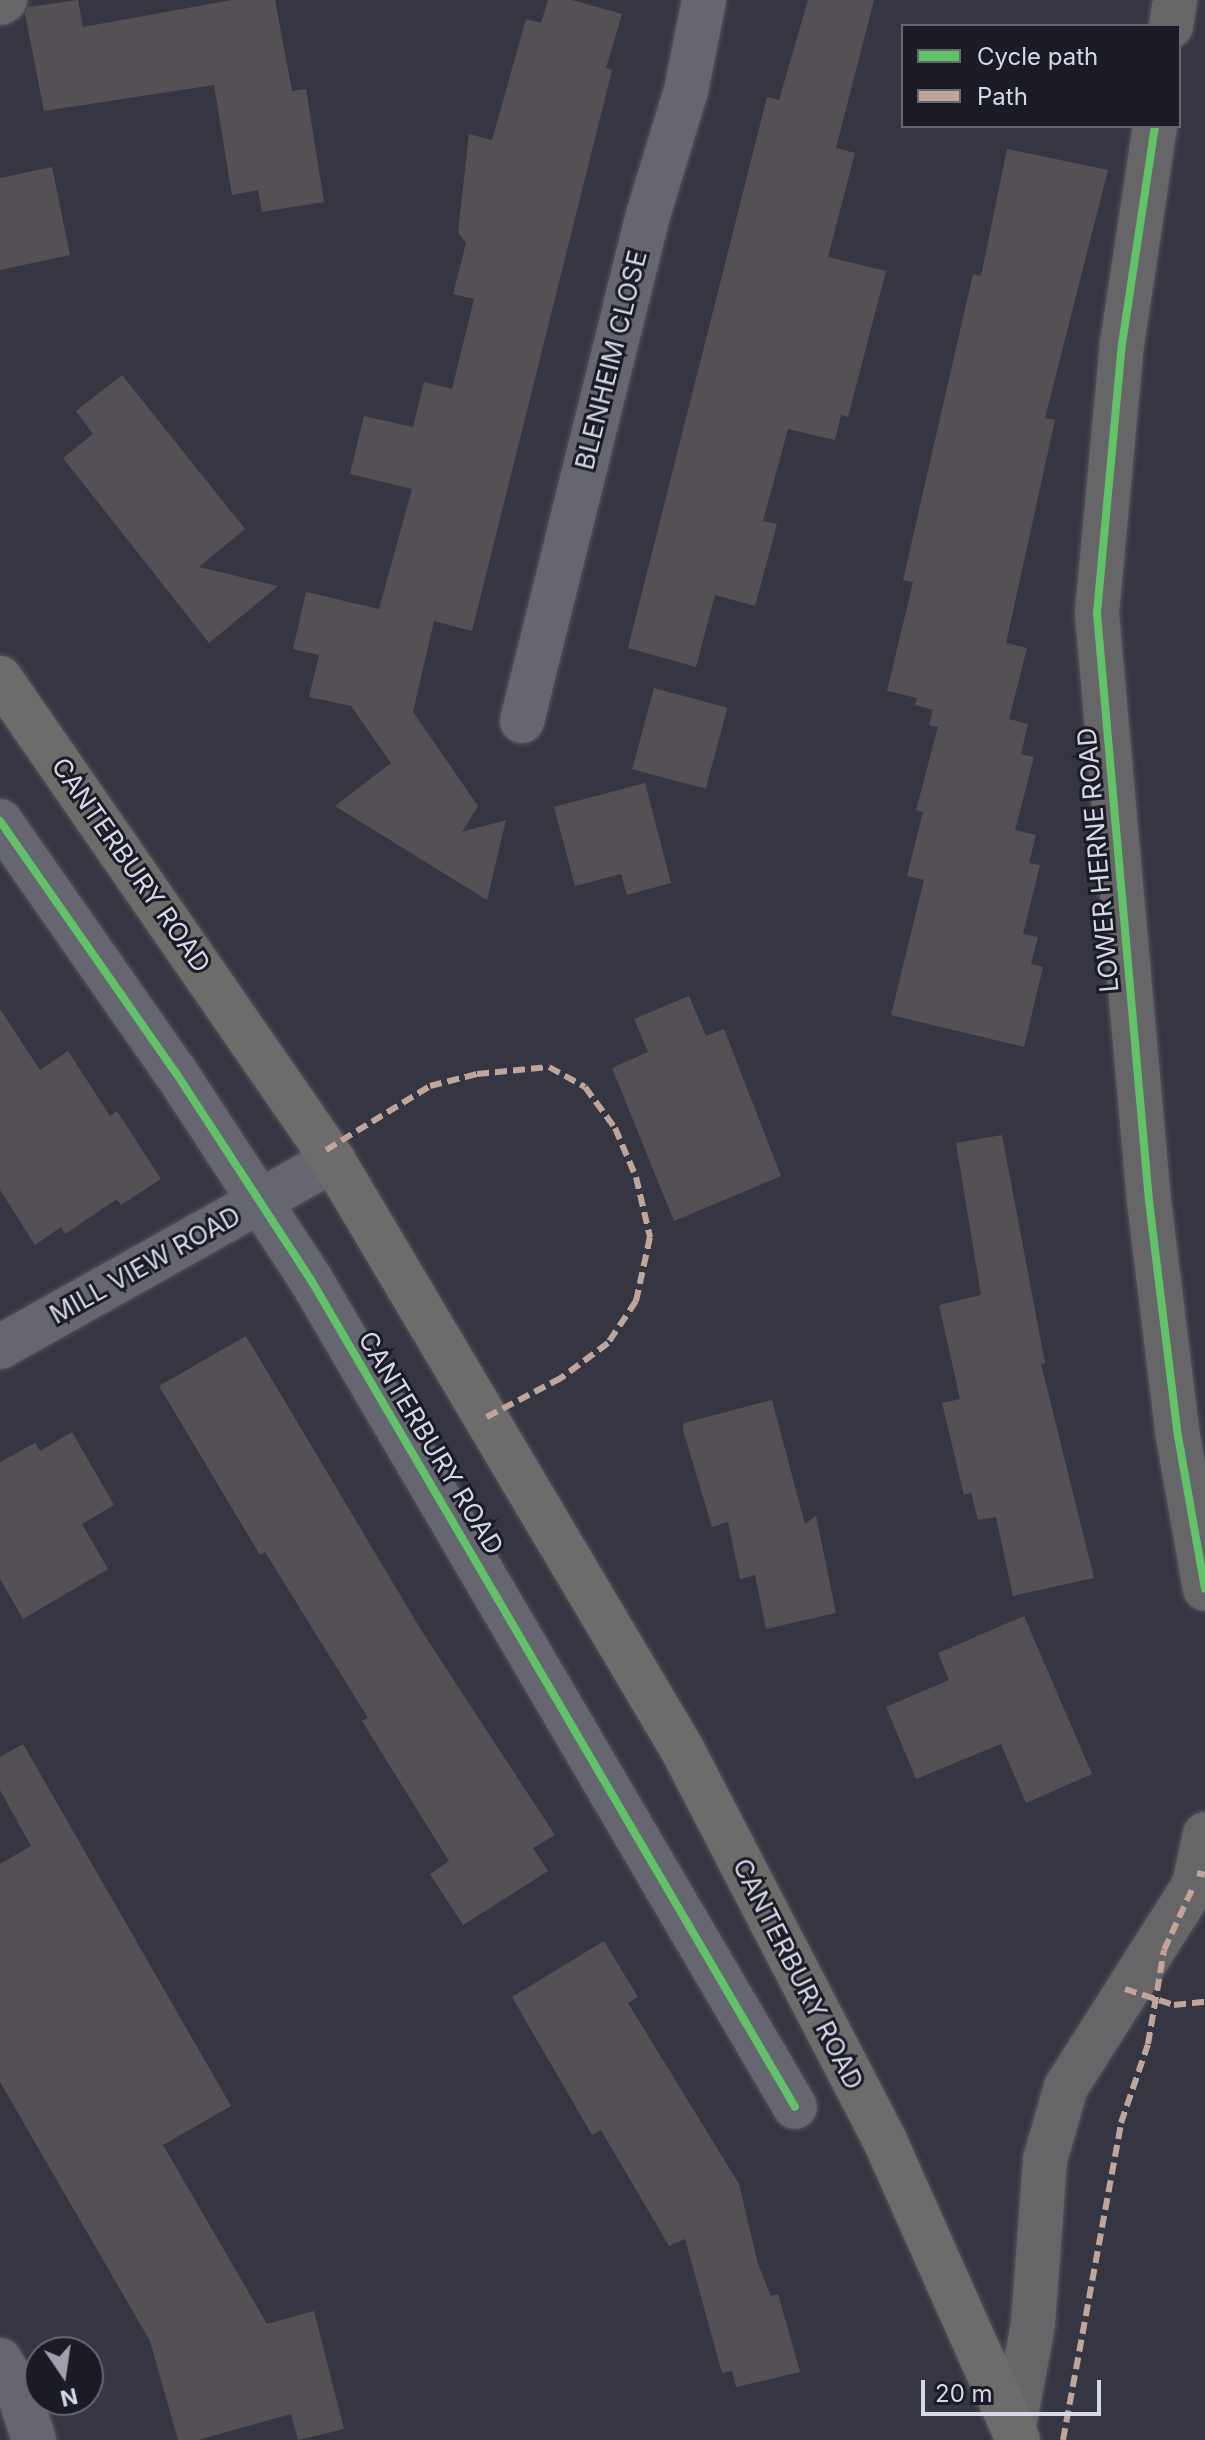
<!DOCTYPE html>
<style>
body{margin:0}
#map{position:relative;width:1205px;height:2440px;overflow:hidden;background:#363642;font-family:Inter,sans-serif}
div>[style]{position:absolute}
.building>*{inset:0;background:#545055;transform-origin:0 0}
.roads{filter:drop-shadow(0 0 2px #53545e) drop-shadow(0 0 2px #53545e)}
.street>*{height:44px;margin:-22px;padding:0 22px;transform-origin:22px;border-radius:22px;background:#666670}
.secondary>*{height:44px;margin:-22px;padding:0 22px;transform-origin:22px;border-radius:22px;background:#666669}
.primary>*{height:44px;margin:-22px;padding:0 22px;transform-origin:22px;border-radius:22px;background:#6e6c6b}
.quiet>*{height:6px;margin-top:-3px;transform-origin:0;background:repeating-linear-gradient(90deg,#c0a59a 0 12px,transparent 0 18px)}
.cycleway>*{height:8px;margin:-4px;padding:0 4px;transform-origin:4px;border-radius:4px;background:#61c268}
span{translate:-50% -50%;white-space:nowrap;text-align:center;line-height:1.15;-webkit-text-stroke:6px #1a1b25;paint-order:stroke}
.street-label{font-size:26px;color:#d7d8e7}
.legend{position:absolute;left:901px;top:24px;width:280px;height:104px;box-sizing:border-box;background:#1a1b25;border:2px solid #666773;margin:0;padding:10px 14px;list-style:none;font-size:24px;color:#d7d8e7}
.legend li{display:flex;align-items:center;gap:16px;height:40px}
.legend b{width:40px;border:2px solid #666773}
.north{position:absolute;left:24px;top:2336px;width:80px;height:80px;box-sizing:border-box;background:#1a1b25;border:2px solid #666773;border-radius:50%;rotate:167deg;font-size:22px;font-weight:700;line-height:32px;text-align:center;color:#d7d8e7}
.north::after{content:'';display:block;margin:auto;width:28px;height:36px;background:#9f9fad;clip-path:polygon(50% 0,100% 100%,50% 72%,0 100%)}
.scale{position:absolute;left:921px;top:2380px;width:180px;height:36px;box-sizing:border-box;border:4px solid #d7d8e7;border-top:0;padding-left:10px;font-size:24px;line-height:28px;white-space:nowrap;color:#d7d8e7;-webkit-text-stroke:6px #1a1b25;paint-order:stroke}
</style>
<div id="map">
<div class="building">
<i style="clip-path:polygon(78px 0,83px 27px,232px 0,275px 0,292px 91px,306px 89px,324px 202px,262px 212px,258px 190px,232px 195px,214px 85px,44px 111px,25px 14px,28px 7px)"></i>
<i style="clip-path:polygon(548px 0,572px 0,622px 14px,606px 68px,612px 70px,472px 631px,434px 621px,413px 712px,478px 806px,462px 832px,506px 820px,487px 900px,335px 806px,391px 763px,351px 706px,309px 697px,319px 655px,293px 649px,306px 592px,379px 609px,412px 489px,350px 474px,364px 416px,413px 427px,424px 382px,452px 389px,474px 299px,453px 294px,466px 243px,458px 232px,469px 134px,492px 140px,526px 19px,541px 23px)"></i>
<i style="clip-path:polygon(808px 0,874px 0,836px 148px,855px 153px,828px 257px,886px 271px,848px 417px,841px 415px,835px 440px,788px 429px,763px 521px,777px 524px,755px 606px,715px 595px,696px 667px,628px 648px,767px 97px,779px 100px)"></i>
<i style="clip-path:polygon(1007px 149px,1108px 170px,1045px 418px,1055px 420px,1006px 643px,1027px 648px,1009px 719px,1028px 724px,1021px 754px,1034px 757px,1015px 830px,1036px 835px,1029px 863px,1040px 865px,1023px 934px,1038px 937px,1031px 964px,1043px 967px,1024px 1047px,891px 1015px,924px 880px,907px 876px,923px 812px,916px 810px,938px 727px,929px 725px,933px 710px,915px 705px,917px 698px,887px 691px,913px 582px,903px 580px,973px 274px,981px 276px)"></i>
<i style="clip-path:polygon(52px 167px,70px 255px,0 270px,0 178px)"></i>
<i style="clip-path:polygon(122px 375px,245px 529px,199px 567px,278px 586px,209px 643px,63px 458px,93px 434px,76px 411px)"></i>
<i style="left:654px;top:688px;width:76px;height:84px;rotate:15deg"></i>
<i style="clip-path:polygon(645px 783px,671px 883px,627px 895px,621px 874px,575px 886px,554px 807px)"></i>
<i style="clip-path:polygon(689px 996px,706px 1036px,724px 1029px,781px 1176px,674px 1221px,612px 1068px,648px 1052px,634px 1019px)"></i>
<i style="clip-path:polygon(0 1009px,40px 1070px,68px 1051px,110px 1116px,117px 1111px,161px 1179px,121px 1205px,117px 1199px,65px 1234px,61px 1227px,35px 1245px,0 1190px)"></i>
<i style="clip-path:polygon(1002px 1135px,1045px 1363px,1041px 1364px,1094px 1578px,1013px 1596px,996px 1517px,978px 1520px,971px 1493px,964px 1495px,942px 1403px,960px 1399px,939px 1305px,981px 1295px,956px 1143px)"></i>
<i style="clip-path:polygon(246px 1336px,421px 1630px,555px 1835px,533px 1848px,548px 1871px,463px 1925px,430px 1874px,449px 1861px,362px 1721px,368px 1718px,265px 1552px,260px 1555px,159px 1386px)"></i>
<i style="clip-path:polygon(772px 1400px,805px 1524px,816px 1516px,836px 1613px,766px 1629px,755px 1575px,740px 1579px,728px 1522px,712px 1527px,683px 1430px,684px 1423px)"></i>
<i style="clip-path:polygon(72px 1432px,114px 1505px,82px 1524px,108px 1569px,23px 1619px,0 1579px,0 1462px,35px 1443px,40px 1451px)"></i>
<i style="clip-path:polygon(1024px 1616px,1092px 1774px,1026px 1803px,1001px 1744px,916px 1779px,886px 1707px,949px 1680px,938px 1653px)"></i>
<i style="clip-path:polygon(23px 1744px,231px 2106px,163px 2145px,267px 2324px,314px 2311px,344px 2429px,298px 2440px,291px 2414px,198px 2440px,178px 2440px,150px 2341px,0 2082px,0 1864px,31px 1846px,0 1790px,0 1757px)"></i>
<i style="clip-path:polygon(604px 1941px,638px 1997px,628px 2003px,739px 2184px,758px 2264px,771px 2296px,778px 2294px,800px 2372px,736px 2387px,732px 2371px,722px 2373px,685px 2239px,669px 2246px,601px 2130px,592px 2135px,512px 1997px)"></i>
</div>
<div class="roads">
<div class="street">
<i style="left:522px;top:721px;width:521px;rotate:-76.02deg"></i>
<i style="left:648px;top:215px;width:130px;rotate:-73deg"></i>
<i style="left:686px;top:91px;width:93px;rotate:-78.8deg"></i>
<i style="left:0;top:821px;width:307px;rotate:55.1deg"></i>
<i style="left:176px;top:1073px;width:247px;rotate:56.9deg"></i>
<i style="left:311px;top:1280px;width:958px;rotate:59.66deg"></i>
<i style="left:0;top:1347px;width:382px;rotate:-29.3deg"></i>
<i style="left:0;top:2360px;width:36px;rotate:60deg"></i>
<i style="left:18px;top:2391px;width:52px;rotate:71.9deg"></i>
</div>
<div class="secondary">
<i style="left:0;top:3px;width:6px;rotate:-31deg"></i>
<i style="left:1171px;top:26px;width:26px;rotate:-81deg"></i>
<i style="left:1155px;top:126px;width:219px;rotate:98.6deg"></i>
<i style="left:1122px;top:343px;width:272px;rotate:95.3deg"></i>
<i style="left:1097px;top:614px;width:589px;rotate:84.94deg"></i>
<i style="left:1149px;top:1201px;width:237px;rotate:83deg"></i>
<i style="left:1178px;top:1436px;width:155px;rotate:80deg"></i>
<i style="left:1014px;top:2426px;width:104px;rotate:-79.4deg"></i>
<i style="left:1033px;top:2324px;width:164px;rotate:-85.8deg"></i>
<i style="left:1045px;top:2160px;width:76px;rotate:-74deg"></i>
<i style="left:1066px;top:2087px;width:239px;rotate:-57.6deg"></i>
<i style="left:1194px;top:1885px;width:52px;rotate:-77.8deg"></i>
</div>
<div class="primary">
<i style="left:0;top:678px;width:586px;rotate:55.36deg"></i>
<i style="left:333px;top:1160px;width:685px;rotate:59.35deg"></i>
<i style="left:682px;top:1749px;width:441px;rotate:62.6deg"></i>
<i style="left:885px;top:2141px;width:327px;rotate:66deg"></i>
</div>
</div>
<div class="quiet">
<i style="left:326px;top:1150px;width:122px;rotate:-31.6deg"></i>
<i style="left:430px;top:1086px;width:49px;rotate:-14.3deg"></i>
<i style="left:477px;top:1074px;width:72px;rotate:-5.6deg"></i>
<i style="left:549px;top:1067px;width:41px;rotate:29.1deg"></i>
<i style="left:585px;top:1087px;width:51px;rotate:53.8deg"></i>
<i style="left:615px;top:1128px;width:53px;rotate:66.8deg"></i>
<i style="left:636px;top:1177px;width:62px;rotate:76.9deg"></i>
<i style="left:650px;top:1237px;width:66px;rotate:102.3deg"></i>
<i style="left:636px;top:1301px;width:50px;rotate:123.7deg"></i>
<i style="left:608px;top:1343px;width:59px;rotate:143.3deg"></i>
<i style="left:561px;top:1378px;width:88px;rotate:152.3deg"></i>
<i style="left:1197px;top:1873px;width:8px;rotate:14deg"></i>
<i style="left:1125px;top:1989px;width:52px;rotate:18.1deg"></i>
<i style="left:1174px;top:2005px;width:31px;rotate:-6deg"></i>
<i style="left:1063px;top:2440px;width:322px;rotate:-79.6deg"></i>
<i style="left:1121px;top:2123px;width:83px;rotate:-71.1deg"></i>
<i style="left:1148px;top:2044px;width:95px;rotate:-80.3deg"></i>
<i style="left:1164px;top:1950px;width:72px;rotate:-65.2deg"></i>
</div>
<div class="cycleway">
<i style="left:1155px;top:126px;width:219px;rotate:98.6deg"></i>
<i style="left:1122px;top:343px;width:272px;rotate:95.3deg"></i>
<i style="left:1097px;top:614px;width:589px;rotate:84.94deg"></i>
<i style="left:1149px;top:1201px;width:237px;rotate:83deg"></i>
<i style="left:1178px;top:1436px;width:155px;rotate:80deg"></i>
<i style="left:0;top:821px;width:307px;rotate:55.1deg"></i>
<i style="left:176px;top:1073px;width:247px;rotate:56.9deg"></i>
<i style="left:311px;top:1280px;width:958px;rotate:59.66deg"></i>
</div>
<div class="street-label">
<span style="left:611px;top:360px;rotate:-76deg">BLENHEIM CLOSE</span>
<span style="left:1098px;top:860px;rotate:-95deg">LOWER HERNE ROAD</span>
<span style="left:131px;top:865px;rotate:55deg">CANTERBURY ROAD</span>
<span style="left:145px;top:1265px;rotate:-29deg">MILL VIEW ROAD</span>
<span style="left:431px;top:1443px;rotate:59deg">CANTERBURY ROAD</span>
<span style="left:798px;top:1974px;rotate:63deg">CANTERBURY ROAD</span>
</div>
<ul class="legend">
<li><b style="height:10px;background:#61c268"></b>Cycle path</li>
<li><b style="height:10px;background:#c0a59a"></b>Path</li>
</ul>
<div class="north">N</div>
<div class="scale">20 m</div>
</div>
